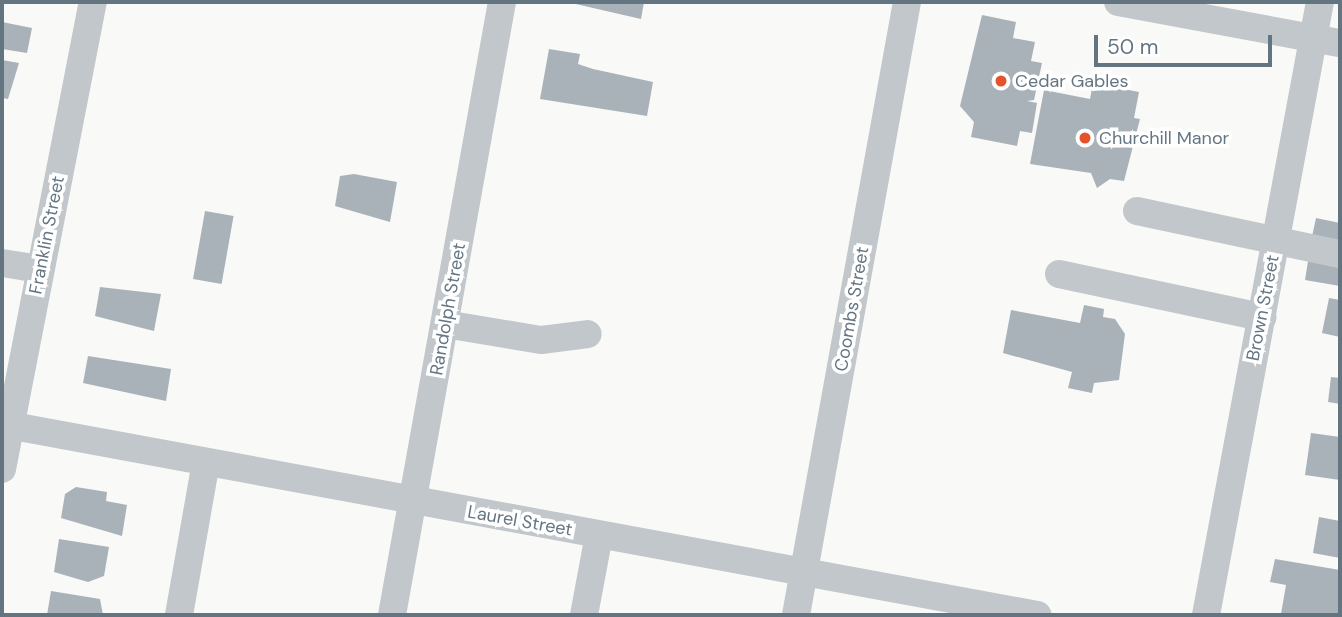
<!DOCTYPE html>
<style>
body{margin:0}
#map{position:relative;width:1342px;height:617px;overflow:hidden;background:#f9f9f7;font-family:"DM Sans",sans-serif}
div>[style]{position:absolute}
.building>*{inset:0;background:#a9b2b8;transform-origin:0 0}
.minor>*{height:28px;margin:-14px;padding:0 14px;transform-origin:14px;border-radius:14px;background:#c2c7cb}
.dots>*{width:19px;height:19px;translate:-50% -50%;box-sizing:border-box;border:4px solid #fff;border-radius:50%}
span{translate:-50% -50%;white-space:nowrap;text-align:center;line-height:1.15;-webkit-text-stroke:7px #fff;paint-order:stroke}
.poi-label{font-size:18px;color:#647582}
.left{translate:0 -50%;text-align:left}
.street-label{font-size:18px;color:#647582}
.frame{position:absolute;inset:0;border:4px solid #647582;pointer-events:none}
.scale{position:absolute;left:1094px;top:35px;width:178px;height:32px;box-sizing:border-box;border:4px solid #647582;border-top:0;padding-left:9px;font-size:21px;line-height:24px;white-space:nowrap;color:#647582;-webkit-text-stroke:5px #fff;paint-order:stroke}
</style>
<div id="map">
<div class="building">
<i style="clip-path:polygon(567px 2px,644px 2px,641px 19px)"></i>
<i style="clip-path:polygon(982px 15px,1016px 22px,1013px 38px,1035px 42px,1031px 61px,1042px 63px,1034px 100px,1027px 101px,1037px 103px,1032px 133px,1020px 131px,1017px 146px,971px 137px,974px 122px,960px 106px)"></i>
<i style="clip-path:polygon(2px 22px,32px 28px,27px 53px,2px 49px)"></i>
<i style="clip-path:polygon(549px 49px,580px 54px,578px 64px,593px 69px,653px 82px,647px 116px,540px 99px)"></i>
<i style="clip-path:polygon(2px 60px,19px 63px,8px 99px,2px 98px)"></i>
<i style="clip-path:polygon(1093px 83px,1139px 92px,1134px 118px,1140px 119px,1124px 181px,1110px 179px,1097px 188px,1091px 173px,1030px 164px,1044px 90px,1090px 99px)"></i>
<i style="clip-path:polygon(354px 174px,397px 182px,390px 222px,335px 206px,340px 176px)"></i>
<i style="left:205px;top:211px;width:29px;height:69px;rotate:10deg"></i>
<i style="clip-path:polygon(1316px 218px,1340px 223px,1340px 247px,1311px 241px)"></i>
<i style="clip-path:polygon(1309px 255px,1340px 261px,1340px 286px,1305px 280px)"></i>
<i style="clip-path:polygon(100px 287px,161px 294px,154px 331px,95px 316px)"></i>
<i style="clip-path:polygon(1329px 298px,1340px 300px,1340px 337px,1322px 333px)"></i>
<i style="clip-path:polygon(1084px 305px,1104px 309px,1103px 317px,1115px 319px,1125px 334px,1119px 380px,1094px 383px,1092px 393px,1068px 388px,1072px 372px,1003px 353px,1011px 310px,1080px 323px)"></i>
<i style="clip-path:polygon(88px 356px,171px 369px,166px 401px,83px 383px)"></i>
<i style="clip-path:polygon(1331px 377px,1340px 378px,1340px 404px,1328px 402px)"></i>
<i style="clip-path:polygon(1311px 433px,1340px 437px,1340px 480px,1305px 475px)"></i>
<i style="clip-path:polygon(76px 487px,107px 492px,106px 501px,127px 505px,122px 536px,61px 518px,65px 494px)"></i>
<i style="clip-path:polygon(1319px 517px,1340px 521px,1340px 558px,1313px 553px)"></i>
<i style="clip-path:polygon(59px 539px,109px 547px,104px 576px,88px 582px,54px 572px)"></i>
<i style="clip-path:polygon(1275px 559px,1340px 570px,1340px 615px,1281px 614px,1286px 585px,1270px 582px)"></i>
<i style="clip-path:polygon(51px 591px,100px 599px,103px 615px,47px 615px)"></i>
</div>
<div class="minor">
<i style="left:1118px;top:2px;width:226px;rotate:10.5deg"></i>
<i style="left:1137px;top:211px;width:208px;rotate:12deg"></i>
<i style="left:2px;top:263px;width:39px;rotate:9deg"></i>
<i style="left:1059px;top:274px;width:208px;rotate:12deg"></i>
<i style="left:445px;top:324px;width:97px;rotate:9.5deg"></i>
<i style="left:541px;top:340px;width:47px;rotate:-7.3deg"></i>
<i style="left:2px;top:424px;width:1053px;rotate:10.45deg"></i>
<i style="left:2px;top:469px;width:476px;rotate:-79deg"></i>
<i style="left:179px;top:615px;width:155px;rotate:-80deg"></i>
<i style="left:392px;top:615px;width:623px;rotate:-79.83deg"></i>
<i style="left:584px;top:615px;width:81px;rotate:-79.4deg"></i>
<i style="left:796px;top:615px;width:623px;rotate:-79.74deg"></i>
<i style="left:1206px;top:615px;width:624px;rotate:-79.47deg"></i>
</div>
<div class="dots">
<i style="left:1001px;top:81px;background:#e6532a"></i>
<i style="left:1085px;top:138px;background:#e6532a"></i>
</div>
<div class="poi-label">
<span class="left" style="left:1015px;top:81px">Cedar Gables</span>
<span class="left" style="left:1099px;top:138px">Churchill Manor</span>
</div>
<div class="street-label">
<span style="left:47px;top:235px;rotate:-79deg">Franklin Street</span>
<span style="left:1263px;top:308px;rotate:-79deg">Brown Street</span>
<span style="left:448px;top:309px;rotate:-80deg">Randolph Street</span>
<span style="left:852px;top:309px;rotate:-80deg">Coombs Street</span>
<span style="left:520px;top:521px;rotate:10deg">Laurel Street</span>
</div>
<div class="frame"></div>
<div class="scale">50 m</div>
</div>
